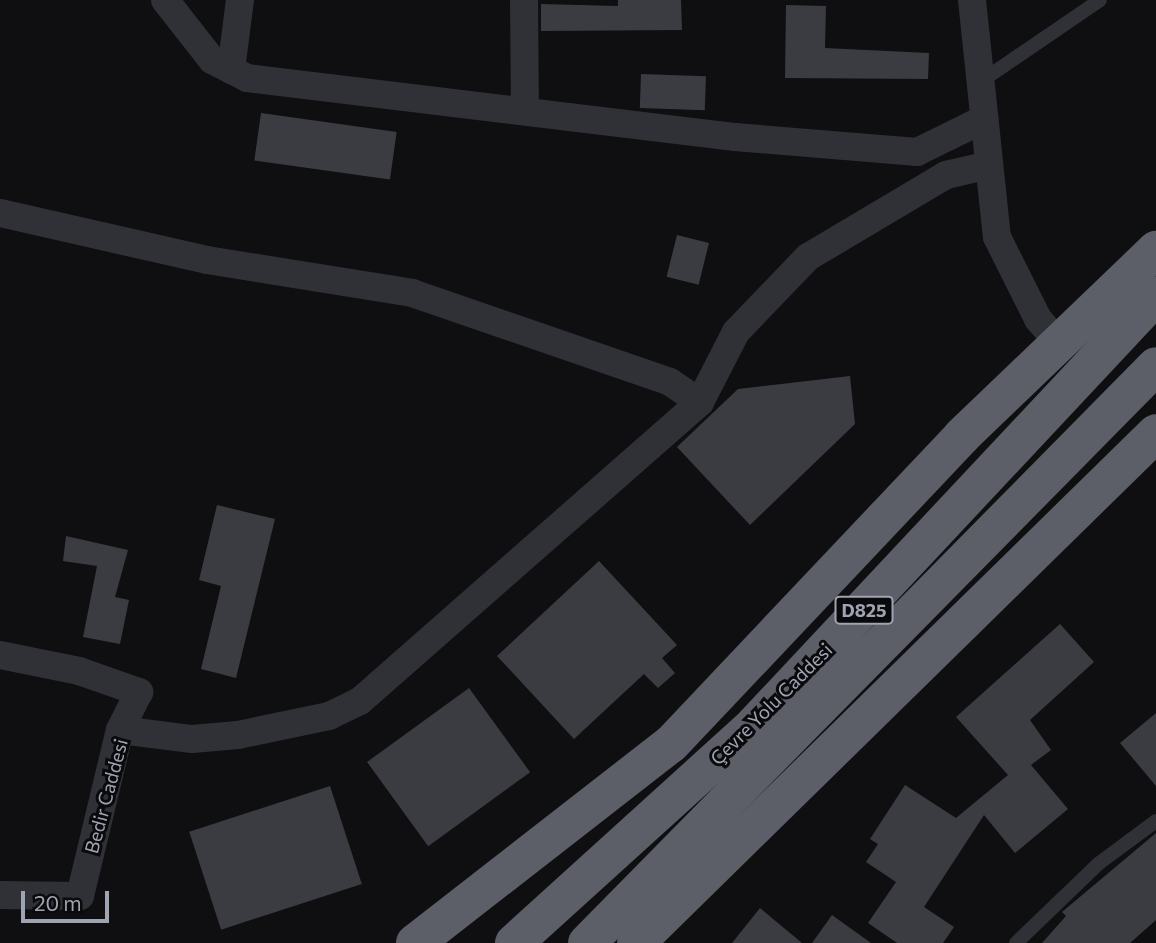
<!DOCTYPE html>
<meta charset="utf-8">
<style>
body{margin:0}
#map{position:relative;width:1156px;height:943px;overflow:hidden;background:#0f0f11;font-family:Commissioner,sans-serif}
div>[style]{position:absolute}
.building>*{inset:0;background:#3b3c41;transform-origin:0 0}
.lane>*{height:14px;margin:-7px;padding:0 7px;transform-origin:7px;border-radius:7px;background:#303136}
.street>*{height:28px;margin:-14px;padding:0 14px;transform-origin:14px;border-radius:14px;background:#303136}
.highway>*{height:38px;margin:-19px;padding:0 19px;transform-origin:19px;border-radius:19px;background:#5c5e68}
span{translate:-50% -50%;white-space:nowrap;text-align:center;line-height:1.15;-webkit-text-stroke:6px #0a0a0c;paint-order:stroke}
.shield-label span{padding:2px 5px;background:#0a0a0c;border:2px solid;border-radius:5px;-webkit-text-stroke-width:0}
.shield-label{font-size:18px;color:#9fa4b3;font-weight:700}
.street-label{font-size:19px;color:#9fa4b3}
.scale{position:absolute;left:21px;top:891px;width:88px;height:32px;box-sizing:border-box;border:4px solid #9fa4b3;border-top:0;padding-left:9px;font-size:21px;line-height:24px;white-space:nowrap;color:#9fa4b3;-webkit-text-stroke:5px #0a0a0c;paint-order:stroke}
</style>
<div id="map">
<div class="building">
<i style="clip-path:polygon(618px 0,681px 0,682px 30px,541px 31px,541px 4px,618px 6px)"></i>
<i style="clip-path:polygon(786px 5px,826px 6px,825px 48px,929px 53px,928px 79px,785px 78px)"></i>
<i style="left:641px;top:74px;width:65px;height:34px;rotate:2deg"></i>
<i style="left:261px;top:113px;width:137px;height:48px;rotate:8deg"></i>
<i style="left:677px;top:235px;width:33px;height:43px;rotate:14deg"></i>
<i style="clip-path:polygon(850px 376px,855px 424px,750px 525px,677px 447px,738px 389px)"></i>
<i style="clip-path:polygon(217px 505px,275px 519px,236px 678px,201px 669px,221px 586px,199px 580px)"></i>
<i style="clip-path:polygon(66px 536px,128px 550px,115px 597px,129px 600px,120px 644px,83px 637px,97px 566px,63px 561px)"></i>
<i style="clip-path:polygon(599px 561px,677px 645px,662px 658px,675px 673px,658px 688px,644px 674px,574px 739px,497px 656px)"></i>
<i style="clip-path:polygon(1060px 624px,1094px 662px,1030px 720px,1051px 750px,1031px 765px,1068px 809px,1015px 853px,984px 815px,924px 907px,954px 927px,943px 943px,897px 943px,868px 923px,896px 882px,866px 862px,878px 844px,870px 839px,905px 785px,956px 818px,1008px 775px,956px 717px)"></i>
<i style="left:469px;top:688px;width:104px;height:126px;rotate:54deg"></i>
<i style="clip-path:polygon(1156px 713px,1156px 786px,1120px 743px)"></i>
<i style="left:330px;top:786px;width:103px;height:148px;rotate:72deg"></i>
<i style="clip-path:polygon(1156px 833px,1156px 920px,1130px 943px,1042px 943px,1066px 916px,1062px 912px)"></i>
<i style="clip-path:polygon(760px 908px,802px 943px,732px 943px)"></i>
<i style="clip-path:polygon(832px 915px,871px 943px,812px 943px)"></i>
</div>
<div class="lane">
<i style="left:980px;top:82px;width:145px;rotate:-34.3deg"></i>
<i style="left:1016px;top:943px;width:114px;rotate:-43.9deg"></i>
<i style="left:1098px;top:864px;width:72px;rotate:-36.6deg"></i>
</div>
<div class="street">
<i style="left:165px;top:0;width:76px;rotate:51.9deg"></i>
<i style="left:212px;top:60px;width:39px;rotate:27deg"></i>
<i style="left:247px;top:78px;width:492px;rotate:6.9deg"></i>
<i style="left:735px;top:137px;width:183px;rotate:4.7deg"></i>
<i style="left:917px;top:152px;width:75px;rotate:-26.2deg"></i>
<i style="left:524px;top:0;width:111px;rotate:89.5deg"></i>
<i style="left:972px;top:0;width:238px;rotate:84deg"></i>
<i style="left:997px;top:237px;width:92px;rotate:63.4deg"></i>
<i style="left:1038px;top:319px;width:33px;rotate:49deg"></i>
<i style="left:231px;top:70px;width:71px;rotate:-82.7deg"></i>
<i style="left:0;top:213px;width:212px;rotate:12.8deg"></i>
<i style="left:207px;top:260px;width:208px;rotate:9.1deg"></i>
<i style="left:412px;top:293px;width:273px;rotate:19deg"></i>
<i style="left:670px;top:382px;width:36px;rotate:34deg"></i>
<i style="left:0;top:655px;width:81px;rotate:11.4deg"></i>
<i style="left:79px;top:671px;width:64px;rotate:19.3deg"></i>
<i style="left:139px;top:692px;width:42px;rotate:116.6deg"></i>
<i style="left:0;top:895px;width:80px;rotate:0.7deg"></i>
<i style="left:80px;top:896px;width:171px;rotate:-76.5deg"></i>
<i style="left:120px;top:730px;width:73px;rotate:7.1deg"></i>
<i style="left:192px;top:739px;width:46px;rotate:-5deg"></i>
<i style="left:238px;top:735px;width:93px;rotate:-11.8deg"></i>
<i style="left:329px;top:716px;width:34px;rotate:-26deg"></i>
<i style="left:360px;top:701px;width:453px;rotate:-41.3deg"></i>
<i style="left:700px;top:402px;width:79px;rotate:-62.8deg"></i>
<i style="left:736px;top:332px;width:104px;rotate:-46.2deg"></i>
<i style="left:808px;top:257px;width:161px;rotate:-30.7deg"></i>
<i style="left:946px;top:175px;width:44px;rotate:-13.1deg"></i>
</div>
<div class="highway">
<i style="left:415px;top:943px;width:324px;rotate:-37.9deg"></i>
<i style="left:671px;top:744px;width:424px;rotate:-46.6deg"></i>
<i style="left:962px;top:436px;width:269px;rotate:-43.8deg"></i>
<i style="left:514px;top:943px;width:324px;rotate:-42.2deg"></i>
<i style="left:754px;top:725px;width:588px;rotate:-46.86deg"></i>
<i style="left:587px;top:943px;width:810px;rotate:-45.4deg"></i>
<i style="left:636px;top:943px;width:728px;rotate:-44.44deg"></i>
</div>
<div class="shield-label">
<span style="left:864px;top:610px">D825</span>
</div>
<div class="street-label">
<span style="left:771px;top:704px;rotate:-45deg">Çevre Yolu Caddesi</span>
<span style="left:106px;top:796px;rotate:-75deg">Bedir Caddesi</span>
</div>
<div class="scale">20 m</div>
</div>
